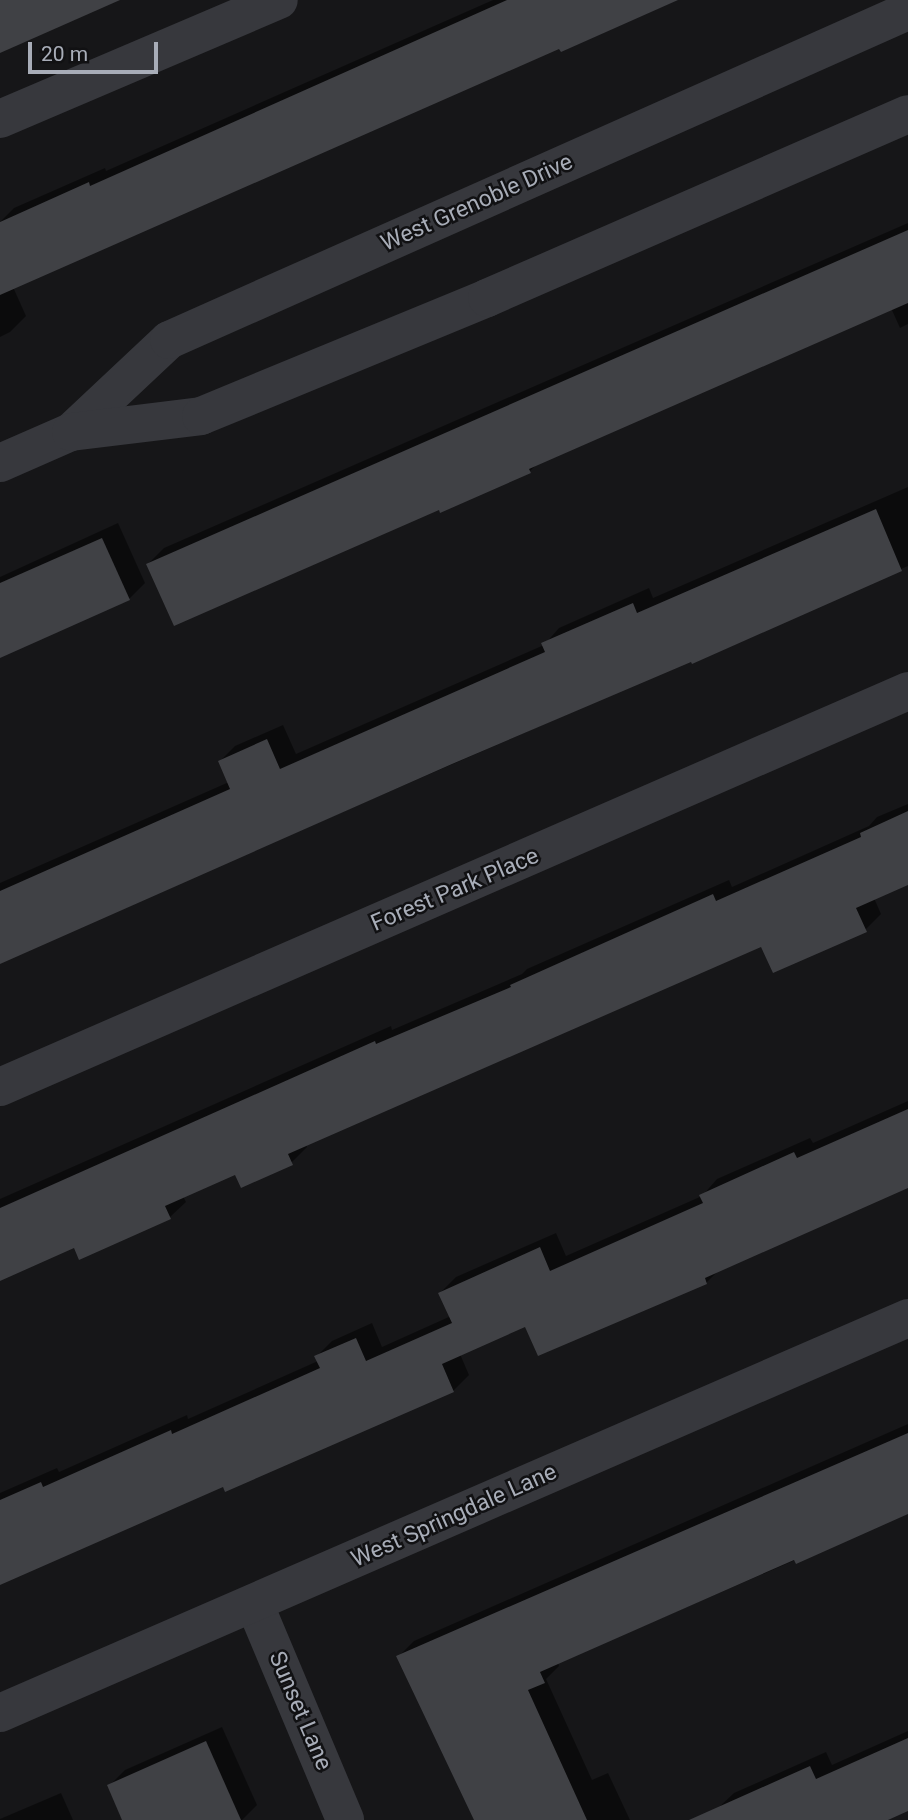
<!DOCTYPE html>
<style>
body{margin:0}
#map{position:relative;width:908px;height:1820px;overflow:hidden;background:#161618;font-family:Roboto,sans-serif}
div>[style]{position:absolute}
.shadow>*{inset:0;background:#0007}
.building>*{inset:0;background:#404145}
.minor>*{height:38px;margin:-19px;padding:0 19px;transform-origin:19px;border-radius:19px;background:#37383d}
span{translate:-50% -50%;white-space:nowrap;text-align:center;line-height:1.15;-webkit-text-stroke:5px #111113;paint-order:stroke}
.street-label{font-size:23px;color:#a8adb8}
.scale{position:absolute;left:28px;top:42px;width:130px;height:32px;box-sizing:border-box;border:4px solid #a8adb8;border-top:0;padding-left:9px;font-size:21px;line-height:24px;white-space:nowrap;color:#a8adb8;-webkit-text-stroke:5px #111113;paint-order:stroke}
</style>
<div id="map">
<div class="shadow">
<i style="clip-path:polygon(493px 0,671px 0,0 228px,0 222px,14px 208px,105px 168px,106px 171px)"></i>
<i style="clip-path:polygon(908px 223px,908px 324px,900px 328px,891px 308px,537px 464px,530px 471px,439px 507px,148px 564px,164px 548px)"></i>
<i style="clip-path:polygon(0 258px,26px 316px,10px 332px,0 337px)"></i>
<i style="clip-path:polygon(908px 487px,908px 566px,0 961px,0 883px,229px 782px,220px 761px,235px 746px,283px 725px,296px 754px,544px 645px,559px 628px,649px 588px,653px 598px)"></i>
<i style="clip-path:polygon(118px 523px,145px 583px,129px 599px,0 656px,0 577px)"></i>
<i style="clip-path:polygon(908px 804px,908px 883px,874px 898px,881px 914px,865px 930px,762px 945px,306px 1144px,307px 1147px,291px 1163px,236px 1172px,183px 1196px,186px 1202px,170px 1217px,75px 1246px,0 1278px,0 1199px,391px 1026px,392px 1030px,522px 974px,527px 969px,729px 880px,732px 887px,869px 826px,877px 817px)"></i>
<i style="clip-path:polygon(908px 1101px,908px 1186px,719px 1270px,706px 1283px,526px 1324px,460px 1354px,469px 1375px,453px 1391px,224px 1485px,0 1583px,0 1493px,57px 1468px,59px 1472px,187px 1415px,188px 1419px,318px 1361px,316px 1357px,332px 1341px,372px 1323px,382px 1347px,451px 1316px,440px 1293px,456px 1277px,556px 1233px,566px 1256px,702px 1196px,717px 1179px,810px 1138px,813px 1143px)"></i>
<i style="clip-path:polygon(908px 1424px,908px 1511px,558px 1663px,559px 1666px,546px 1679px,592px 1780px,608px 1773px,630px 1820px,476px 1820px,398px 1657px,414px 1641px)"></i>
<i style="clip-path:polygon(222px 1727px,257px 1805px,242px 1820px,124px 1820px,109px 1786px,125px 1770px)"></i>
<i style="clip-path:polygon(908px 1731px,908px 1808px,880px 1820px,724px 1820px,718px 1808px,734px 1793px,826px 1752px,832px 1765px)"></i>
<i style="clip-path:polygon(61px 1793px,73px 1820px,0 1820px,0 1819px)"></i>
</div>
<div class="building">
<i style="clip-path:polygon(0 0,120px 0,0 53px)"></i>
<i style="clip-path:polygon(507px 0,678px 0,561px 52px,559px 49px,0 295px,0 222px,89px 182px,90px 186px)"></i>
<i style="clip-path:polygon(908px 230px,908px 303px,529px 469px,531px 473px,440px 513px,439px 510px,174px 626px,146px 564px)"></i>
<i style="clip-path:polygon(876px 509px,902px 571px,692px 664px,691px 662px,452px 764px,0 964px,0 891px,230px 789px,218px 761px,267px 739px,280px 769px,545px 652px,541px 643px,633px 603px,637px 613px)"></i>
<i style="clip-path:polygon(102px 538px,130px 600px,0 658px,0 583px)"></i>
<i style="clip-path:polygon(908px 811px,908px 885px,856px 908px,867px 932px,773px 973px,761px 947px,288px 1154px,293px 1165px,241px 1188px,235px 1175px,165px 1206px,171px 1219px,79px 1260px,74px 1248px,0 1281px,0 1208px,375px 1041px,376px 1044px,511px 987px,510px 985px,713px 894px,716px 901px,861px 837px,860px 833px)"></i>
<i style="clip-path:polygon(908px 1109px,908px 1188px,705px 1278px,707px 1284px,538px 1356px,525px 1327px,442px 1364px,454px 1392px,225px 1492px,223px 1487px,0 1585px,0 1500px,41px 1482px,43px 1487px,171px 1430px,172px 1434px,320px 1368px,314px 1356px,356px 1338px,366px 1361px,452px 1323px,438px 1293px,540px 1247px,550px 1271px,703px 1203px,699px 1195px,794px 1152px,797px 1158px)"></i>
<i style="clip-path:polygon(908px 1433px,908px 1514px,796px 1564px,794px 1560px,540px 1672px,545px 1683px,528px 1690px,587px 1820px,474px 1820px,396px 1656px)"></i>
<i style="clip-path:polygon(908px 1738px,908px 1811px,888px 1820px,689px 1820px,810px 1766px,816px 1779px)"></i>
<i style="clip-path:polygon(206px 1741px,241px 1820px,122px 1820px,107px 1785px)"></i>
</div>
<div class="minor">
<i style="left:0;top:119px;width:303px;rotate:-23.1deg"></i>
<i style="left:71px;top:432px;width:134px;rotate:-43.2deg"></i>
<i style="left:169px;top:340px;width:809px;rotate:-24deg"></i>
<i style="left:0;top:463px;width:77px;rotate:-23.6deg"></i>
<i style="left:71px;top:432px;width:131px;rotate:-7deg"></i>
<i style="left:201px;top:416px;width:309px;rotate:-22.4deg"></i>
<i style="left:487px;top:298px;width:459px;rotate:-23.6deg"></i>
<i style="left:0;top:1087px;width:991px;rotate:-23.56deg"></i>
<i style="left:254px;top:1603px;width:235px;rotate:67.2deg"></i>
<i style="left:0;top:1713px;width:990px;rotate:-23.51deg"></i>
</div>
<div class="street-label">
<span style="left:477px;top:203px;rotate:-24deg">West Grenoble Drive</span>
<span style="left:455px;top:890px;rotate:-23deg">Forest Park Place</span>
<span style="left:454px;top:1516px;rotate:-24deg">West Springdale Lane</span>
<span style="left:300px;top:1711px;rotate:67deg">Sunset Lane</span>
</div>
<div class="scale">20 m</div>
</div>
